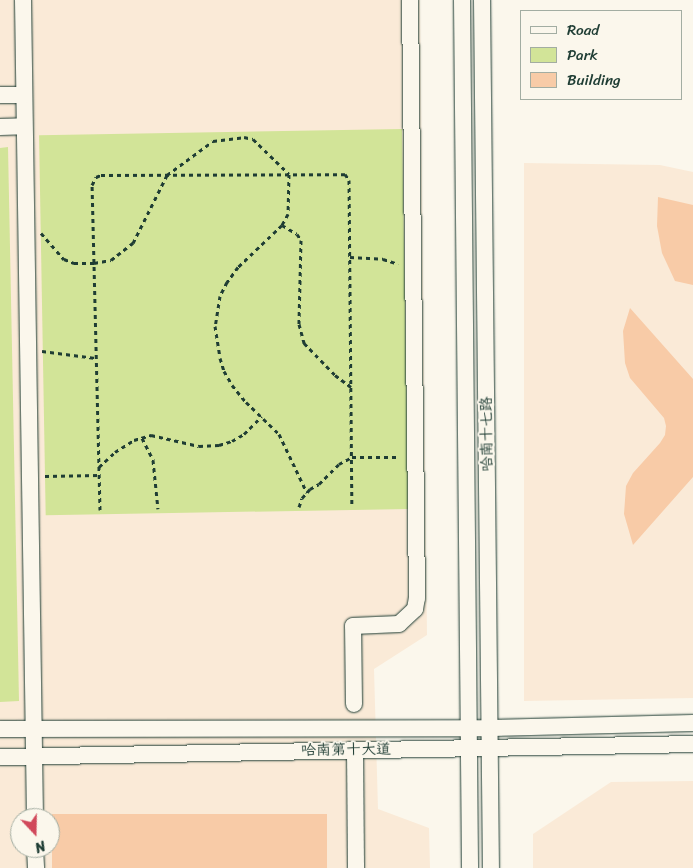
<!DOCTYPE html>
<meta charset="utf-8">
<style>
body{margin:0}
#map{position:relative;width:693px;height:868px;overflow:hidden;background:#fbf7ec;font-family:Sriracha,"LXGW WenKai TC",sans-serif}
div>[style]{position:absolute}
.built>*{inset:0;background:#faead7}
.green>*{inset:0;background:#d2e498;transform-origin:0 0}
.building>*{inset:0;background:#f8cba7;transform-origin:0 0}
.path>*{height:3px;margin-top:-1.5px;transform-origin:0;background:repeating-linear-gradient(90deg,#1f3d34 0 4px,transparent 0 8px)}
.roads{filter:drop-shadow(0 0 1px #1f3d34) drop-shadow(0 0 1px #1f3d34)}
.minor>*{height:16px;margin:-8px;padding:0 8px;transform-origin:8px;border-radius:8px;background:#fbf7ec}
span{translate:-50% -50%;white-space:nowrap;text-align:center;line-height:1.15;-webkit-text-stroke:4px #fbf7ec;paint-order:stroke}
.street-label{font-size:15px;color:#1f3d34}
.legend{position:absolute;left:520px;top:10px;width:162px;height:90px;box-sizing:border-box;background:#fbf7ec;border:1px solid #a3ada2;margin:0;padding:6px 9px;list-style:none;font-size:15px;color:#1f3d34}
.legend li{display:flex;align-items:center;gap:10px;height:25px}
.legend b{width:25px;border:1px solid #a3ada2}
.north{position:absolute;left:10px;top:808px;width:50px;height:50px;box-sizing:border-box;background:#fbf7ec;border:1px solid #a3ada2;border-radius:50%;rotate:159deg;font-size:14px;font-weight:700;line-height:20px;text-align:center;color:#1f3d34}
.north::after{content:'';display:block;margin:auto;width:18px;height:22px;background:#d1495b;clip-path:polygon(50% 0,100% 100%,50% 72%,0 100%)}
</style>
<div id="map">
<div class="built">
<i style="clip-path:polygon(evenodd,0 0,420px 0,427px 635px,374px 669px,378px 809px,429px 828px,430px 868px,0 868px,0 0,20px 818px,50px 818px,50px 848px,20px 848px,20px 818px)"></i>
<i style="clip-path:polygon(524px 163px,660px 165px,693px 172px,693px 698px,524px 701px)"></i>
<i style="clip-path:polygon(693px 781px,693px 868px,533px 868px,533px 834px,611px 782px)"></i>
</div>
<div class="green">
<i style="left:402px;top:129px;width:380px;height:363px;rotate:89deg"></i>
<i style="clip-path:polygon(8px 147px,19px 701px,0 702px,0 148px)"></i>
</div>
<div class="building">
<i style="clip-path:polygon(658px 197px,693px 205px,693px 285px,675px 281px,662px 253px,657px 226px)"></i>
<i style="clip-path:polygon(630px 308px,693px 379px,693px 477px,633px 545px,624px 514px,626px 486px,633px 473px,660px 443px,665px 435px,666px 426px,664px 418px,630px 378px,625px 363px,623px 331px)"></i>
<i style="left:327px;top:814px;width:54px;height:275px;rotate:90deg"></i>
</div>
<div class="path">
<i style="left:282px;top:225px;width:61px;rotate:136.3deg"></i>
<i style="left:238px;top:267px;width:19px;rotate:126deg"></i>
<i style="left:227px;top:282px;width:16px;rotate:117deg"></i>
<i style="left:220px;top:296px;width:30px;rotate:99deg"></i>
<i style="left:215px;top:326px;width:32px;rotate:81deg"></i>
<i style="left:220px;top:358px;width:14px;rotate:73deg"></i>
<i style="left:224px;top:371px;width:16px;rotate:60deg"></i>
<i style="left:232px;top:385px;width:22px;rotate:51deg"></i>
<i style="left:246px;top:402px;width:46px;rotate:44.1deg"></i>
<i style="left:279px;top:434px;width:65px;rotate:64.6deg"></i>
<i style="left:41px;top:233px;width:35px;rotate:49deg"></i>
<i style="left:64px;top:259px;width:11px;rotate:22deg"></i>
<i style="left:74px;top:263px;width:20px"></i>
<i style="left:94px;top:263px;width:17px;rotate:-10deg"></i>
<i style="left:111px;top:260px;width:28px;rotate:-38deg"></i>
<i style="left:133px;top:243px;width:76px;rotate:-63.4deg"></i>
<i style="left:167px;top:175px;width:57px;rotate:-36.5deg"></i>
<i style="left:213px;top:141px;width:31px;rotate:-7deg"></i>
<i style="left:244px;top:137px;width:9px;rotate:13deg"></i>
<i style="left:253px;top:139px;width:50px;rotate:44.2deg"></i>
<i style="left:289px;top:174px;width:40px;rotate:91.4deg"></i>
<i style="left:288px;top:214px;width:13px;rotate:119deg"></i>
<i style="left:282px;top:225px;width:17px;rotate:31deg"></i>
<i style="left:297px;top:234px;width:7px;rotate:56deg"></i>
<i style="left:301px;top:240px;width:84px;rotate:91.4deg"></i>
<i style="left:299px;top:324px;width:20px;rotate:75deg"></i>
<i style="left:304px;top:343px;width:45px;rotate:45.9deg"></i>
<i style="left:335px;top:375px;width:20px;rotate:37deg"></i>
<i style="left:350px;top:257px;width:33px;rotate:3deg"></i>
<i style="left:383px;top:259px;width:16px;rotate:18deg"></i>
<i style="left:42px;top:351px;width:54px;rotate:7.4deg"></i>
<i style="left:142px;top:438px;width:25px;rotate:63deg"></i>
<i style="left:153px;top:460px;width:49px;rotate:84.2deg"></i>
<i style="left:99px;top:467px;width:22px;rotate:-43deg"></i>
<i style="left:115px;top:452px;width:22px;rotate:-32deg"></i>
<i style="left:134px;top:440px;width:18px;rotate:-16deg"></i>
<i style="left:151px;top:435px;width:49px;rotate:12.9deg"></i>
<i style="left:199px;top:446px;width:20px;rotate:-3deg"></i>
<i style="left:219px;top:445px;width:14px;rotate:-17deg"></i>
<i style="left:232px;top:441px;width:14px;rotate:-30deg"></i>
<i style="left:244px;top:434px;width:25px;rotate:-45deg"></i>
<i style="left:45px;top:476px;width:54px;rotate:-1.1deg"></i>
<i style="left:299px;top:507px;width:9px;rotate:-72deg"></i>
<i style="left:302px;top:498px;width:12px;rotate:-48deg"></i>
<i style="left:310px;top:489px;width:10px;rotate:-29deg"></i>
<i style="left:319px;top:484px;width:28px;rotate:-45deg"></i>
<i style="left:339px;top:464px;width:15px;rotate:-28deg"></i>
<i style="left:352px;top:457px;width:48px"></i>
<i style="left:100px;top:510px;width:325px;rotate:-91.4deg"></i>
<i style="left:92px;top:185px;width:9px;rotate:-63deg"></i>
<i style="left:96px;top:177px;width:5px;rotate:-22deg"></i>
<i style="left:101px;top:175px;width:244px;rotate:-0.2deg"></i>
<i style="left:345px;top:174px;width:7px;rotate:56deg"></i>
<i style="left:349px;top:180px;width:326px;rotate:89.5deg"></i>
</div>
<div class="roads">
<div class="minor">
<i style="left:23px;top:0;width:818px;rotate:89.16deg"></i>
<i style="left:462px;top:0;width:868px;rotate:89.47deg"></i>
<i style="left:482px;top:0;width:868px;rotate:89.41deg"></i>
<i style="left:0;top:95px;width:24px"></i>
<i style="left:0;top:127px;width:24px;rotate:-2deg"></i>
<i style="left:354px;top:704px;width:78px;rotate:-90.7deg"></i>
<i style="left:353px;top:626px;width:46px;rotate:-2.5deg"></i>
<i style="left:399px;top:624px;width:22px;rotate:-43deg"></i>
<i style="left:415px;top:609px;width:11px;rotate:-80deg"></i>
<i style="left:417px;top:598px;width:598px;rotate:-90.67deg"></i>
<i style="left:0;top:729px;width:490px;rotate:-0.1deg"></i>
<i style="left:490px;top:728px;width:203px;rotate:-1.4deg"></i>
<i style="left:355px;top:750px;width:118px;rotate:89.5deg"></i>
<i style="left:0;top:757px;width:693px;rotate:-1.07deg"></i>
<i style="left:35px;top:848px;width:20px;rotate:87deg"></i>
</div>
</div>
<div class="street-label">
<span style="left:487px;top:434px;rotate:-91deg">哈南十七路</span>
<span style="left:346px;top:750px;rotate:-1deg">哈南第十大道</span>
</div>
<ul class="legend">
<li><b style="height:6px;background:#fbf7ec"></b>Road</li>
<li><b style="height:14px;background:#d2e498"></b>Park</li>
<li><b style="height:14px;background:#f8cba7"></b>Building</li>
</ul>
<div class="north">N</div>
</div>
